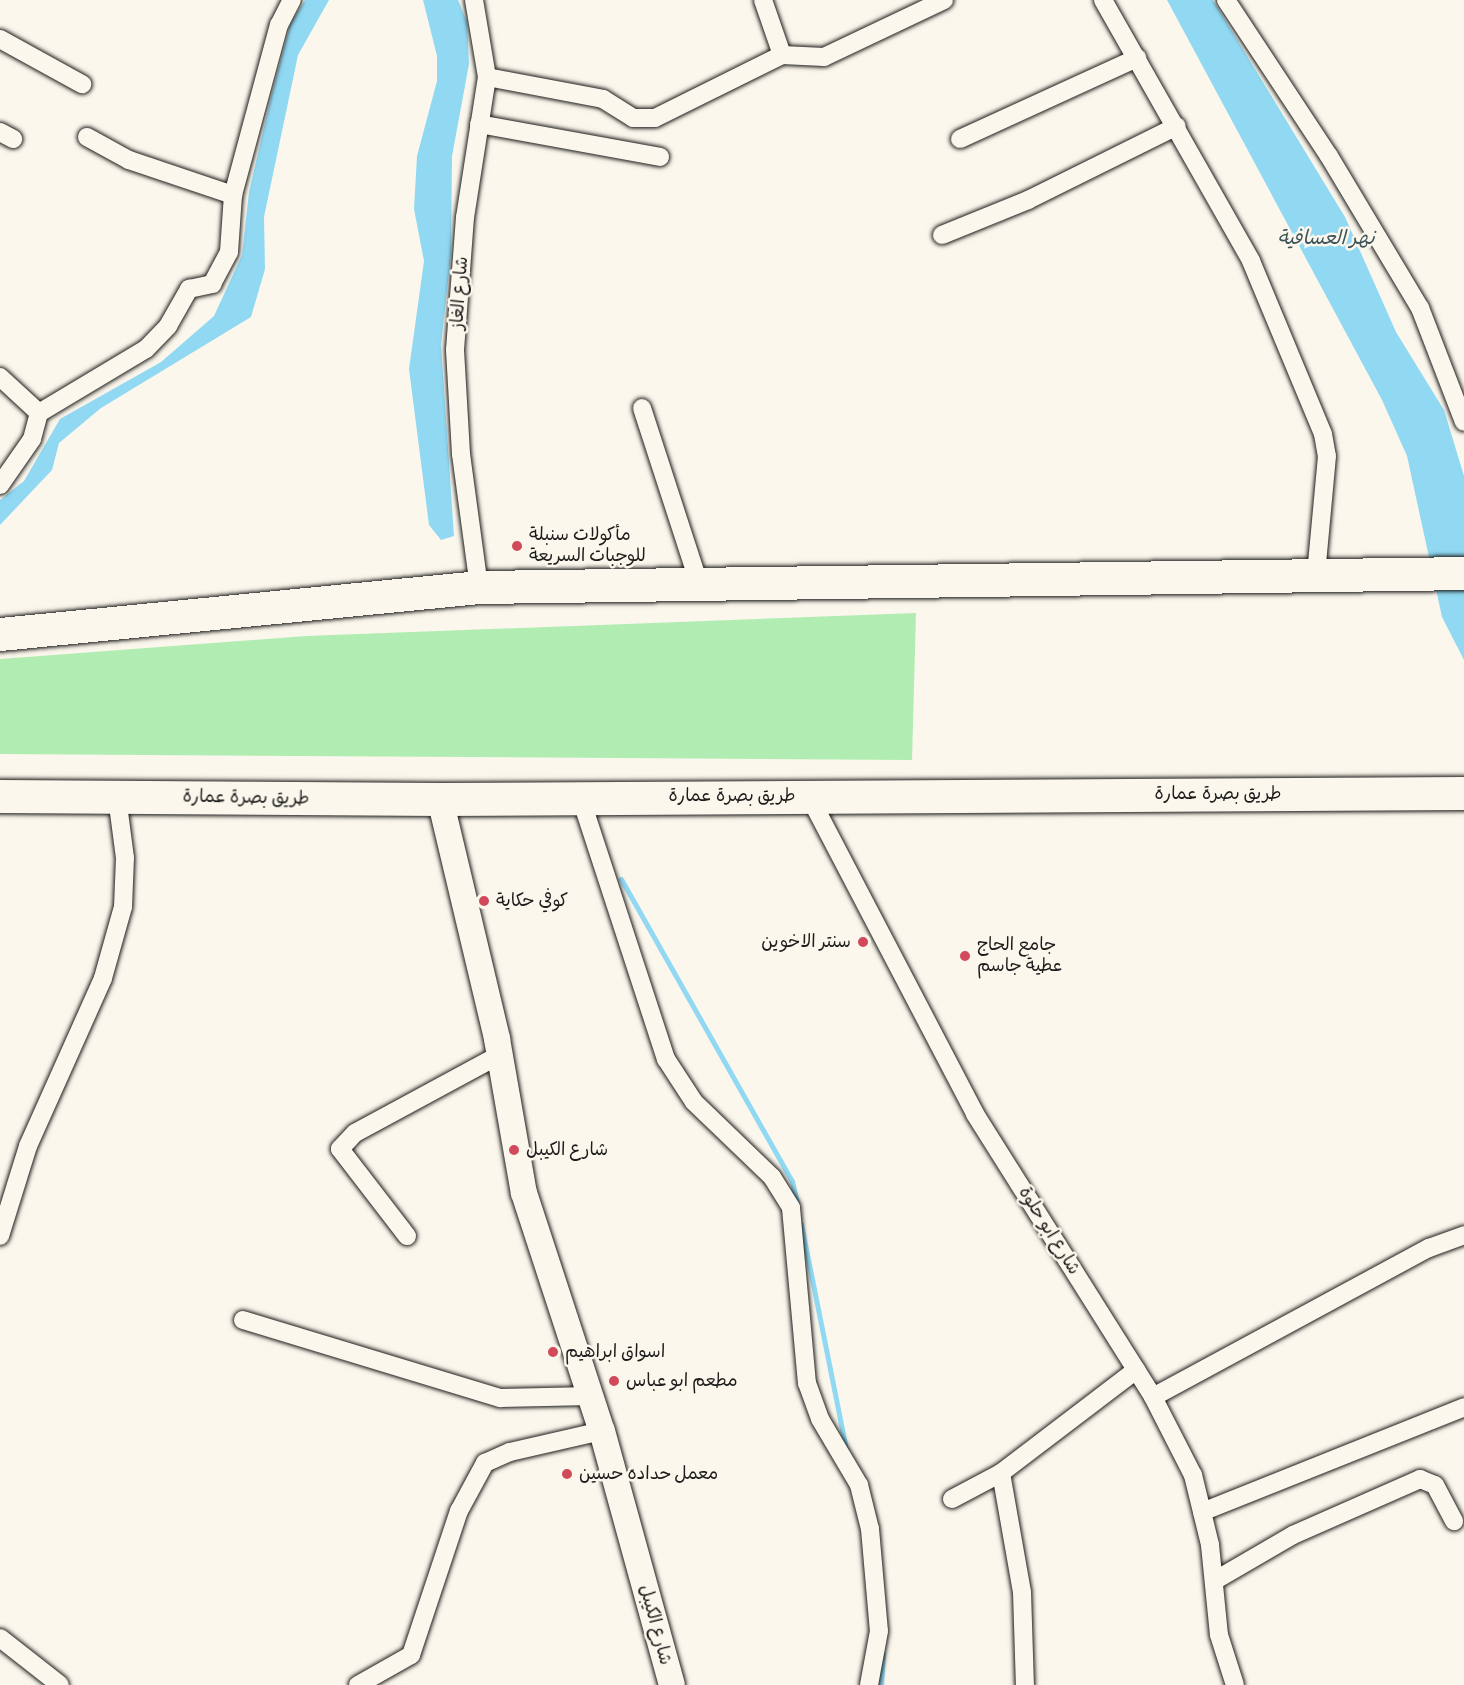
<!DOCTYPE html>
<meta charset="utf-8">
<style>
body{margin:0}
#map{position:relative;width:1464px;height:1685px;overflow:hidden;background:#fbf7ec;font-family:Pangolin,"Playpen Sans Arabic",sans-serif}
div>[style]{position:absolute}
.green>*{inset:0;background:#b1edb2}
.water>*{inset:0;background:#91d9f3}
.stream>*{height:5px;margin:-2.5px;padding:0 2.5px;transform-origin:2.5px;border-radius:2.5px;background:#91d9f3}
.roads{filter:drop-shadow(0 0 2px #1c1c1c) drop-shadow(0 0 2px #1c1c1c)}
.street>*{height:18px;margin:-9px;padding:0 9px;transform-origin:9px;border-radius:9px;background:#fbf7ec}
.secondary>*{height:26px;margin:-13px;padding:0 13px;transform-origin:13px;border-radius:13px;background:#fbf7ec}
.highway>*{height:33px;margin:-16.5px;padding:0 16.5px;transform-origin:16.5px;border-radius:16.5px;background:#fbf7ec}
.dots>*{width:16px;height:16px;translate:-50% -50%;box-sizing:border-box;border:3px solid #fbf7ec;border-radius:50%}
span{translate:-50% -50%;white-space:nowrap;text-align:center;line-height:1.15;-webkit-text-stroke:5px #fbf7ec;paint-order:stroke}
.street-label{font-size:18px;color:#1c1c1c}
.poi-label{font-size:18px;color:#1c1c1c}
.left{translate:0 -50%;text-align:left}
.right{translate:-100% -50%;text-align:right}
.water-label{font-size:20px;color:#3f555c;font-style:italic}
</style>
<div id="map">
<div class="green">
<i style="clip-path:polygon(916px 613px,912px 760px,0 754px,0 659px,306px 636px)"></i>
</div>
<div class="water">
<i style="clip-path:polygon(305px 0,329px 0,298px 55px,264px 217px,265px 269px,251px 317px,101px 408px,59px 443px,52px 470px,0 525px,0 500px,24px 481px,60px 419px,161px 362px,214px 316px,242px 255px,249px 192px,271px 97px,290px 25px)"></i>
<i style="clip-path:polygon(423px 0,458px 0,467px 22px,469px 64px,452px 156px,451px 254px,441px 345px,454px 536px,441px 540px,429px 525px,409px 369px,424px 261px,414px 209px,417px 156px,437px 81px,437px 56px)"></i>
<i style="clip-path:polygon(1167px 0,1213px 0,1345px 217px,1396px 332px,1444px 410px,1464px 476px,1464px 660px,1442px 617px,1407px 456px,1382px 400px)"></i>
</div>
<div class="stream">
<i style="left:621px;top:879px;width:347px;rotate:60.5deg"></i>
<i style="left:792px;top:1181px;width:23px;rotate:77deg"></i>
<i style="left:801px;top:1224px;width:230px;rotate:78.7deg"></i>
<i style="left:881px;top:1685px;width:31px;rotate:-86deg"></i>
</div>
<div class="roads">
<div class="street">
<i style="left:474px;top:0;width:78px;rotate:80.4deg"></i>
<i style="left:487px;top:77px;width:142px;rotate:98.9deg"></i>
<i style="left:465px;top:217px;width:133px;rotate:94.3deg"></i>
<i style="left:455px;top:350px;width:104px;rotate:86.7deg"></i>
<i style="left:461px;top:454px;width:134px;rotate:82.3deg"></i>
<i style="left:763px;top:0;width:58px;rotate:70.9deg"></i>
<i style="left:1103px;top:0;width:300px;rotate:60.4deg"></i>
<i style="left:1251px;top:261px;width:187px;rotate:67.4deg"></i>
<i style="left:1323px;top:434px;width:22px;rotate:80deg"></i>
<i style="left:1327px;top:456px;width:119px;rotate:95.3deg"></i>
<i style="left:1226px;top:0;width:187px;rotate:56.6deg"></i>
<i style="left:1329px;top:156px;width:177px;rotate:59.1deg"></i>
<i style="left:1420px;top:308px;width:122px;rotate:68.9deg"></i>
<i style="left:0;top:39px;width:94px;rotate:28.8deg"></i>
<i style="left:487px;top:77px;width:118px;rotate:10.7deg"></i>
<i style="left:603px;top:99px;width:36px;rotate:32deg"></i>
<i style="left:633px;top:118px;width:22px"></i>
<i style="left:655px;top:118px;width:142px;rotate:-26.4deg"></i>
<i style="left:782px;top:55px;width:42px;rotate:2.7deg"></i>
<i style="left:824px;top:57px;width:133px;rotate:-25.4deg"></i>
<i style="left:479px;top:124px;width:184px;rotate:10.3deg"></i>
<i style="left:0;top:132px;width:15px;rotate:28deg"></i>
<i style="left:87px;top:137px;width:48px;rotate:28.7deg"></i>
<i style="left:129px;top:160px;width:110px;rotate:18.6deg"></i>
<i style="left:960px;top:139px;width:195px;rotate:-24.6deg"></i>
<i style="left:942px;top:235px;width:93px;rotate:-22.1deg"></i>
<i style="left:1028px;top:200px;width:166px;rotate:-26.4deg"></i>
<i style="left:0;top:377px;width:53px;rotate:42.7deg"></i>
<i style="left:642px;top:408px;width:181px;rotate:72deg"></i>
<i style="left:0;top:485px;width:56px;rotate:-55.2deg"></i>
<i style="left:32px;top:439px;width:27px;rotate:-75deg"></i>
<i style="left:39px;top:413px;width:125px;rotate:-30.9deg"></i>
<i style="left:146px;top:349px;width:32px;rotate:-46deg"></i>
<i style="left:168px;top:326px;width:43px;rotate:-60.4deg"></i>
<i style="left:189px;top:289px;width:24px;rotate:-12deg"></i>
<i style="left:212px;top:284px;width:36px;rotate:-62deg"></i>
<i style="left:229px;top:252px;width:57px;rotate:-86deg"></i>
<i style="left:233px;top:195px;width:176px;rotate:-74.9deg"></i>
<i style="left:279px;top:25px;width:28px;rotate:-63deg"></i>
<i style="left:580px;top:796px;width:277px;rotate:71.9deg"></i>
<i style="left:666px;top:1059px;width:51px;rotate:56.9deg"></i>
<i style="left:694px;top:1102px;width:108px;rotate:43.9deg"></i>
<i style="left:772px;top:1177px;width:36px;rotate:58deg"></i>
<i style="left:791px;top:1208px;width:176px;rotate:84.8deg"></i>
<i style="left:807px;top:1383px;width:38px;rotate:70deg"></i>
<i style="left:820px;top:1419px;width:77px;rotate:59.4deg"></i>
<i style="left:859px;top:1485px;width:45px;rotate:76deg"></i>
<i style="left:870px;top:1529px;width:102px;rotate:85deg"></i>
<i style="left:879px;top:1631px;width:55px;rotate:100.5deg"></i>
<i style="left:809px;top:796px;width:359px;rotate:62.4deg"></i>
<i style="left:975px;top:1114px;width:334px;rotate:57.8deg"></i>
<i style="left:1153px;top:1397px;width:88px;rotate:62.9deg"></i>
<i style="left:1193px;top:1475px;width:72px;rotate:76.3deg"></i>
<i style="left:1210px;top:1545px;width:90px;rotate:84.3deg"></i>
<i style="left:1219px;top:1635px;width:52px;rotate:72.3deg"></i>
<i style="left:0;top:1236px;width:94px;rotate:-72.7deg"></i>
<i style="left:28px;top:1146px;width:184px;rotate:-65.9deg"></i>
<i style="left:103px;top:978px;width:74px;rotate:-74.3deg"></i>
<i style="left:123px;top:907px;width:49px;rotate:-87.7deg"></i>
<i style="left:125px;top:858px;width:62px;rotate:-97.5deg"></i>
<i style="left:407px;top:1236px;width:110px;rotate:-127.6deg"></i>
<i style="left:340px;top:1149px;width:22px;rotate:-47deg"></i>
<i style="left:355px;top:1133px;width:164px;rotate:-28.4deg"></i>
<i style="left:243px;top:1320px;width:269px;rotate:16.9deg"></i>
<i style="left:500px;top:1398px;width:91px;rotate:-1.3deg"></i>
<i style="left:1153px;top:1397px;width:314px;rotate:-28.4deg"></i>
<i style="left:1429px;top:1248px;width:37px;rotate:-20deg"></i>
<i style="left:1001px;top:1473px;width:121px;rotate:80deg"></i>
<i style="left:1022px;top:1592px;width:93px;rotate:88.2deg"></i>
<i style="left:952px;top:1499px;width:55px;rotate:-28deg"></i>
<i style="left:1001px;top:1473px;width:170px;rotate:-37.3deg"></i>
<i style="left:1202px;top:1512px;width:282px;rotate:-21.8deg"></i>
<i style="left:1214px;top:1581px;width:91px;rotate:-30.2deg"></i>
<i style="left:1293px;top:1535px;width:139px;rotate:-23.8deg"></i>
<i style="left:1420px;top:1479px;width:16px;rotate:22deg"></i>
<i style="left:1435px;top:1485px;width:41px;rotate:62.2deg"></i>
<i style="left:0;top:1638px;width:76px;rotate:38.1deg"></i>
<i style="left:358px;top:1685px;width:61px;rotate:-29.5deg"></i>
<i style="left:411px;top:1655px;width:152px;rotate:-71.6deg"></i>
<i style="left:459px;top:1511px;width:55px;rotate:-61.6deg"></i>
<i style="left:485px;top:1463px;width:27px;rotate:-24deg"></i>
<i style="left:510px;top:1452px;width:94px;rotate:-12.9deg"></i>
</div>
<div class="secondary">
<i style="left:440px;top:799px;width:247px;rotate:76.6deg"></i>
<i style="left:497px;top:1039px;width:156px;rotate:80.1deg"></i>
<i style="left:524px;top:1193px;width:250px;rotate:71.9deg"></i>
<i style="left:602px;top:1431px;width:263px;rotate:74.6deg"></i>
</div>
<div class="highway">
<i style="left:0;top:634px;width:481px;rotate:-5.6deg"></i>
<i style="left:479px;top:587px;width:985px;rotate:-0.81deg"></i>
<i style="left:0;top:796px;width:440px;rotate:0.4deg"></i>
<i style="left:440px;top:799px;width:1024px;rotate:-0.34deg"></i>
</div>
</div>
<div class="dots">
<i style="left:517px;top:546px;background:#d1495b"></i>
<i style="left:484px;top:901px;background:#d1495b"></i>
<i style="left:863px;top:942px;background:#d1495b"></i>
<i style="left:965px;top:956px;background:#d1495b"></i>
<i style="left:514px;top:1150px;background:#d1495b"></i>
<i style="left:553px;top:1352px;background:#d1495b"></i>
<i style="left:614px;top:1381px;background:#d1495b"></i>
<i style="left:567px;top:1474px;background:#d1495b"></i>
</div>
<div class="street-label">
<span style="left:460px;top:293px;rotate:-86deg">شارع الغاز</span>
<span style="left:1218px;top:794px">طريق بصرة عمارة</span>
<span style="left:732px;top:796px">طريق بصرة عمارة</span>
<span style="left:246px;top:798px;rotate:1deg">طريق بصرة عمارة</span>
<span style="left:1049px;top:1231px;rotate:58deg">شارع ابو حلوة</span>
<span style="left:655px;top:1625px;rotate:75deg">شارع الكيبل</span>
</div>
<div class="poi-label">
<span class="left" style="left:529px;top:546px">مأكولات سنبلة<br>للوجبات السريعة</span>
<span class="left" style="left:496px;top:901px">كوفي حكاية</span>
<span class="right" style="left:851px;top:942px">سنتر الاخوين</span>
<span class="left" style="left:977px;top:956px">جامع الحاج<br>عطية جاسم</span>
<span class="left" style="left:526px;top:1150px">شارع الكيبل</span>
<span class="left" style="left:565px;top:1352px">اسواق ابراهيم</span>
<span class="left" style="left:626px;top:1381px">مطعم ابو عباس</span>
<span class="left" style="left:579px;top:1474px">معمل حداده حسين</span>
</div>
<div class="water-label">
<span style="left:1326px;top:237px">نهر العسافية</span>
</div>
</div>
